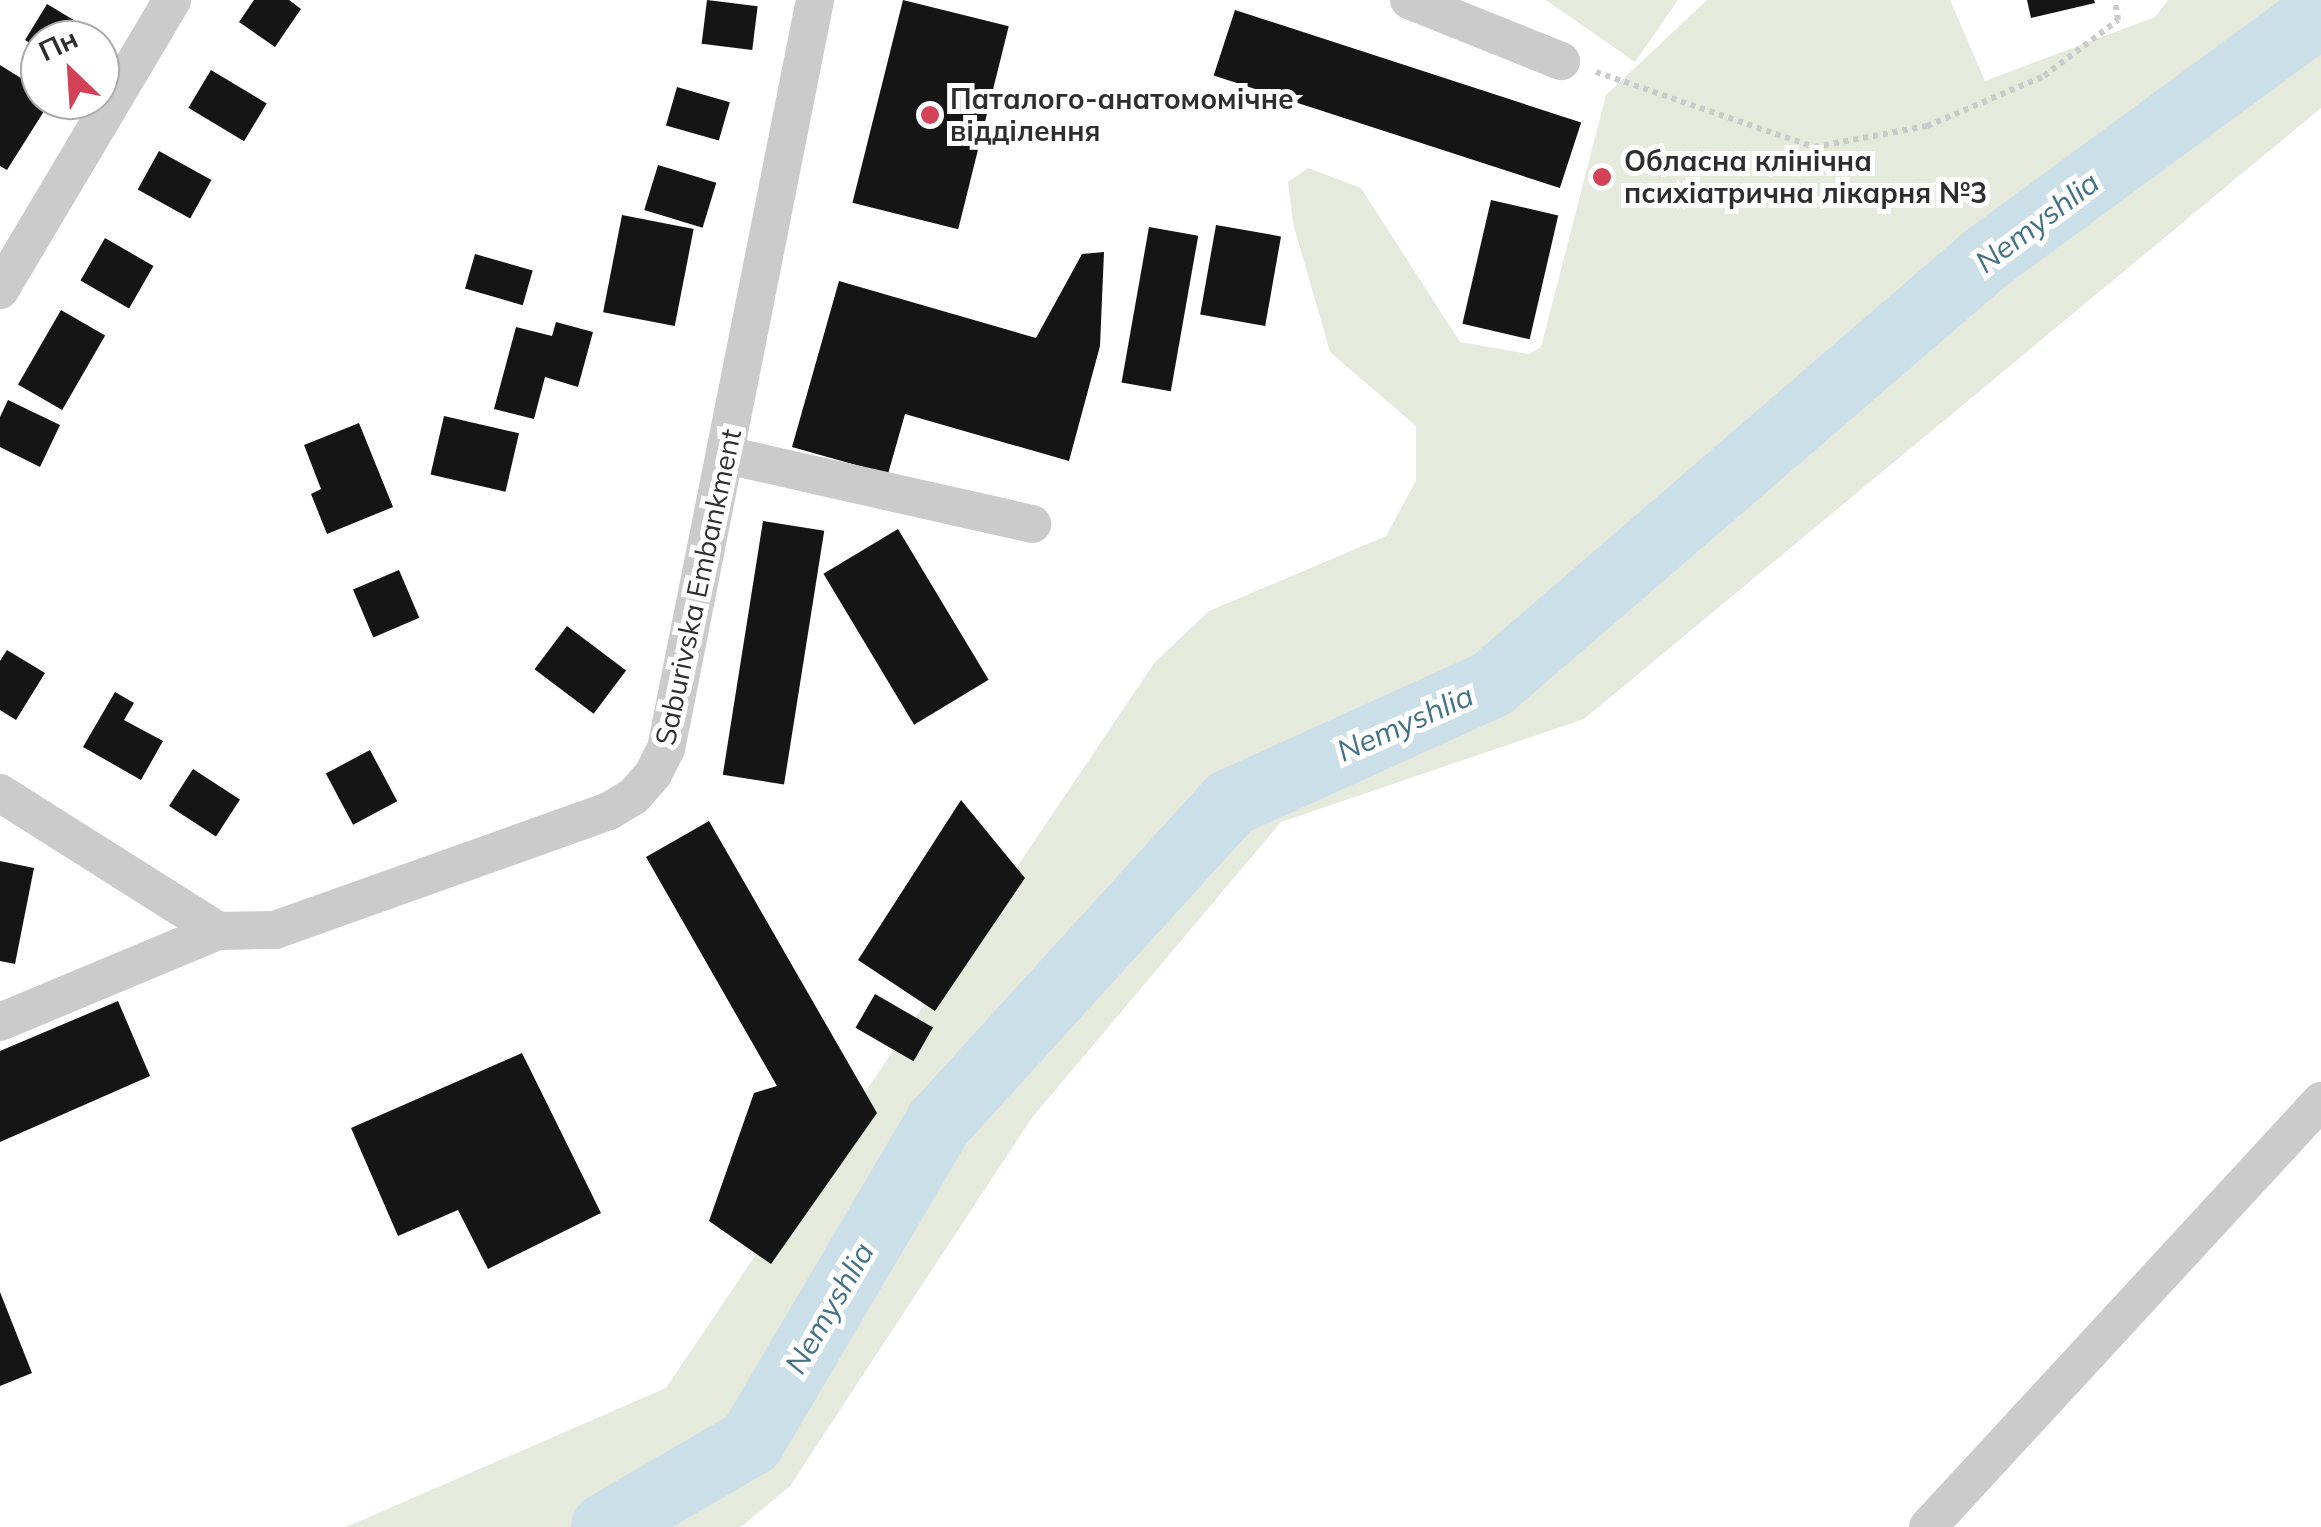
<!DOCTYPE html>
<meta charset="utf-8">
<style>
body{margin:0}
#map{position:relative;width:2321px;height:1527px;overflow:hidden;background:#fff;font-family:Mulish,sans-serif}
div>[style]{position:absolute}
.green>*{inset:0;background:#e5eadd}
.river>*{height:68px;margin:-34px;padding:0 34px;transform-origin:34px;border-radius:34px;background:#cbdfe8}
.building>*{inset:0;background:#151515;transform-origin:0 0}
.path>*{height:6px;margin-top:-3px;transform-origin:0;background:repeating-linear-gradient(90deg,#cbcbcb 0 5px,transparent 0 10px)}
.minor>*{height:38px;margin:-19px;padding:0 19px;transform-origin:19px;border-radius:19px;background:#cbcbcb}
.dots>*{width:28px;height:28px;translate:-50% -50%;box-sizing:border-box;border:5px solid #fff;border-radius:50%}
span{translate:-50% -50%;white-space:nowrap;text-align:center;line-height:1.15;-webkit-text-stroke:10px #fff;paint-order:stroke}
.poi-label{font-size:28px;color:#2e2e2e;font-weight:700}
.left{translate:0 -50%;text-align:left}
.street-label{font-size:28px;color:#2e2e2e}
.water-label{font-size:30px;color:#447287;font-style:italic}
.north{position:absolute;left:20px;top:20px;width:100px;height:100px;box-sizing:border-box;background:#fff;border:2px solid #ababab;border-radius:50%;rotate:335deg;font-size:28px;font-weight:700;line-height:40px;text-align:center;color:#2e2e2e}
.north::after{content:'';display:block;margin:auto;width:35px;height:45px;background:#d34257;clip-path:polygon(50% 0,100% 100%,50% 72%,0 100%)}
</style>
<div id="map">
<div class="green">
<i style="clip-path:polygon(1546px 0,1678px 0,1635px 62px)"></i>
<i style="clip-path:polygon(1707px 0,1950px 0,1985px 81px,2155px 17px,2168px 0,2321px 0,2321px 108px,1584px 719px,1281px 822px,1031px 1119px,790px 1486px,741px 1527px,346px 1527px,666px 1388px,1155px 662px,1209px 611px,1386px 536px,1416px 481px,1416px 426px,1330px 352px,1293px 223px,1288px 182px,1308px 168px,1361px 188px,1460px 342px,1529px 354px,1541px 347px,1606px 95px)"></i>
</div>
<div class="river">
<i style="left:605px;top:1527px;width:169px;rotate:-30.2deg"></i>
<i style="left:751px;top:1442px;width:369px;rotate:-59.5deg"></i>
<i style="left:938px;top:1124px;width:434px;rotate:-47.7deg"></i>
<i style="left:1230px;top:803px;width:288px;rotate:-24.4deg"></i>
<i style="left:1492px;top:684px;width:651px;rotate:-40.76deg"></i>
<i style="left:1985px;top:259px;width:417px;rotate:-36.3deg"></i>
</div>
<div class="building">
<i style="clip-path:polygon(254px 0,289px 0,301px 9px,275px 47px,239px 22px)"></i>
<i style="left:707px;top:0;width:51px;height:44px;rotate:7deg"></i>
<i style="left:903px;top:0;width:109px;height:209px;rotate:14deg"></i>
<i style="clip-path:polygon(2027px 0,2094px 0,2095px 3px,2031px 18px)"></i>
<i style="clip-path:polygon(47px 4px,92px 31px,86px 40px,40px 40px,40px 49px,25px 40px)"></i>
<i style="left:1235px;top:10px;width:364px;height:69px;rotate:18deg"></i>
<i style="clip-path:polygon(0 65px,40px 90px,40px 100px,51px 100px,7px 170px,0 166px)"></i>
<i style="left:211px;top:70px;width:65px;height:44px;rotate:31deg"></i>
<i style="left:677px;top:87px;width:55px;height:40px;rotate:16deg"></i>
<i style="left:159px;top:151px;width:60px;height:44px;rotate:29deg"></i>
<i style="left:658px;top:165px;width:61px;height:47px;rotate:17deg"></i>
<i style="left:1491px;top:200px;width:69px;height:127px;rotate:13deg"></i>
<i style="left:622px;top:215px;width:73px;height:99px;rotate:11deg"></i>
<i style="left:1216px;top:225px;width:66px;height:91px;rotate:10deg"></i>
<i style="left:1149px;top:227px;width:50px;height:158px;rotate:10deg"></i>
<i style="left:105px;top:238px;width:56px;height:49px;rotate:30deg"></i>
<i style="clip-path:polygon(1104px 252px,1100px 346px,1069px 461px,905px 414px,888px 474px,792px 447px,839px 281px,1036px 338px,1082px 254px)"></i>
<i style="left:475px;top:254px;width:60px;height:36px;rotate:16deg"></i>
<i style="left:61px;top:310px;width:51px;height:86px;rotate:30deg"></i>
<i style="clip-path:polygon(556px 322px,593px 332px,578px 387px,545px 377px,534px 419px,494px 409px,516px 327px,552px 336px)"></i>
<i style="clip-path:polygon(8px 400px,60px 425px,40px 467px,0 447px,0 417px)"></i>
<i style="left:444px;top:416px;width:77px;height:60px;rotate:13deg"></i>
<i style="clip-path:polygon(359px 423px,393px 507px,327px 534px,311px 494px,321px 489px,304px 445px)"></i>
<i style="left:763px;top:521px;width:62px;height:257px;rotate:9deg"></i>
<i style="left:898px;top:529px;width:176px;height:87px;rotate:59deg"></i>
<i style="left:399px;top:570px;width:52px;height:50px;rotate:67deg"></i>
<i style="left:567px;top:626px;width:74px;height:54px;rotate:37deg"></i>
<i style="clip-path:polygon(7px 650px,45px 673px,16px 720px,0 710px,0 661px)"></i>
<i style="clip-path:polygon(115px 692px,134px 703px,124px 720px,163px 741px,141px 780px,83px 747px)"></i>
<i style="left:370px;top:750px;width:58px;height:50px;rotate:62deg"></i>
<i style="left:193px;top:769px;width:56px;height:44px;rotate:33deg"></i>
<i style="clip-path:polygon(961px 800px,1025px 878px,935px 1011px,858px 960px)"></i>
<i style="clip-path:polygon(709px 821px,877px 1113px,771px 1264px,709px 1221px,754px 1093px,777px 1086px,646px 857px)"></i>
<i style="clip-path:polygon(0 861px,34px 868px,15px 964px,0 961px)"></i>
<i style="left:875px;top:994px;width:67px;height:39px;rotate:30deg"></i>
<i style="clip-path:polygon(118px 1001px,150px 1076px,0 1142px,0 1051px)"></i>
<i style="clip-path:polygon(522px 1053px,601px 1213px,488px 1269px,458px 1210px,398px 1236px,351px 1128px)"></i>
<i style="clip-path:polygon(0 1292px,32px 1373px,0 1386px)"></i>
</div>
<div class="path">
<i style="left:1596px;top:72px;width:231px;rotate:19deg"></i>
<i style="left:1814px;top:147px;width:115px;rotate:-10.5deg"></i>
<i style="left:1927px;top:126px;width:127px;rotate:-23.1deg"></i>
<i style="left:2044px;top:76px;width:93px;rotate:-37.1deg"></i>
<i style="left:2118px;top:20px;width:20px;rotate:-99deg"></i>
</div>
<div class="minor">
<i style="left:1409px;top:0;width:164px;rotate:21.9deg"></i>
<i style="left:0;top:290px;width:337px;rotate:-59.3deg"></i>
<i style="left:726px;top:455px;width:314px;rotate:12.7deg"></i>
<i style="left:0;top:793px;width:258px;rotate:32.3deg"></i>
<i style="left:0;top:1022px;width:236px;rotate:-22.7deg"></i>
<i style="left:218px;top:931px;width:57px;rotate:-1deg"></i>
<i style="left:275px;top:930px;width:355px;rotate:-19.6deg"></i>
<i style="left:609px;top:811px;width:29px;rotate:-31deg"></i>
<i style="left:634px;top:796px;width:29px;rotate:-49deg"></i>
<i style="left:653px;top:774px;width:28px;rotate:-63deg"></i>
<i style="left:666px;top:749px;width:764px;rotate:-78.75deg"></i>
<i style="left:1928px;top:1527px;width:580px;rotate:-47.31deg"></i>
</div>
<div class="dots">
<i style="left:930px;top:115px;background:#d34257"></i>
<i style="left:1602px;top:177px;background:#d34257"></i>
</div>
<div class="poi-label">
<span class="left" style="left:950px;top:115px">Паталого-анатомомічне<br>відділення</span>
<span class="left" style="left:1624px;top:177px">Обласна клінічна<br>психіатрична лікарня №3</span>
</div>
<div class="street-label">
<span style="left:698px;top:587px;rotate:-78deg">Saburivska Embankment</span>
</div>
<div class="water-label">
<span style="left:2037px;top:222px;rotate:-37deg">Nemyshlia</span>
<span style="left:1405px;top:723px;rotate:-24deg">Nemyshlia</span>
<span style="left:829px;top:1308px;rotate:-60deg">Nemyshlia</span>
</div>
<div class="north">Пн</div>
</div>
